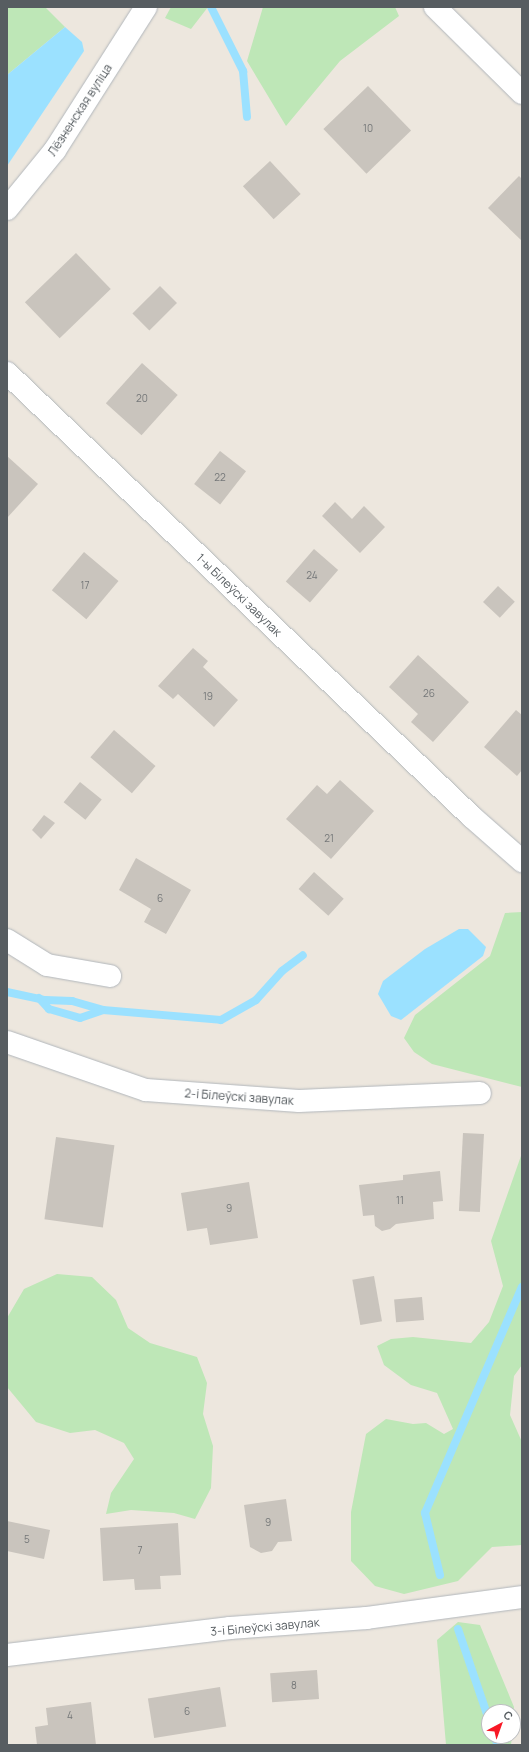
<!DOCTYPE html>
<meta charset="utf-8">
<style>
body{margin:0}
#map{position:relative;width:529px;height:1752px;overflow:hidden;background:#ede7de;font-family:Manrope,sans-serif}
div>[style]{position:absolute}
.green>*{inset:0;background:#bee7b7}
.water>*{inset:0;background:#9be1ff}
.stream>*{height:8px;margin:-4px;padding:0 4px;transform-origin:4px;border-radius:4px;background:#9be1ff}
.building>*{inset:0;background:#c9c4bd;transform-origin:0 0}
.roads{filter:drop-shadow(0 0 1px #b1b6bb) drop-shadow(0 0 1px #b1b6bb)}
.minor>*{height:22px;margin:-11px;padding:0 11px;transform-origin:11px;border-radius:11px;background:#fff}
span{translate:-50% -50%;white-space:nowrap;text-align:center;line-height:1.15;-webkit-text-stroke:3px #fff;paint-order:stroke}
.number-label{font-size:10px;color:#747778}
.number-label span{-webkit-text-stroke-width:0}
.street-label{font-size:12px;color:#575d61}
.frame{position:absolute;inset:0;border:8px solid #575d61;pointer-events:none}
.north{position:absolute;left:481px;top:1704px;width:40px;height:40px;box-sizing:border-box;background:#fff;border:1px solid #bcbec0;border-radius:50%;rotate:41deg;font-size:11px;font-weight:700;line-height:16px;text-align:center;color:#575d61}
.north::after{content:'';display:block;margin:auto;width:14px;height:18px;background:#f81826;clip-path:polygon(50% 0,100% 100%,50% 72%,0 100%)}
</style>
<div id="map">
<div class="green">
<i style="clip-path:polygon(7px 7px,45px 7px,65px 27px,7px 75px)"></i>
<i style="clip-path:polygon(171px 7px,208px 7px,191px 29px,165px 18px)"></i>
<i style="clip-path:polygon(263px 7px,395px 7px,399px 16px,340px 61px,286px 126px,247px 61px)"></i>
<i style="clip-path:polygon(522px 912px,522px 1087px,432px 1064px,414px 1052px,404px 1038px,415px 1015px,490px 956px,505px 913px)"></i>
<i style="clip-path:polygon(522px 1153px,522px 1365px,514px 1376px,510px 1415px,522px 1442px,522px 1545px,492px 1547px,458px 1581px,404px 1594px,375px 1586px,351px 1561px,351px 1512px,366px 1434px,386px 1419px,413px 1424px,426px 1423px,444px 1434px,453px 1429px,437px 1393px,411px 1385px,384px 1365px,377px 1346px,391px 1339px,413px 1337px,471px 1343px,489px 1322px,503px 1286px,491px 1241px)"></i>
<i style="clip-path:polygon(57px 1274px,92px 1277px,116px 1300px,128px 1328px,150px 1343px,197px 1357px,207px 1383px,203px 1414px,213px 1446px,211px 1488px,195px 1519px,174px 1513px,131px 1510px,106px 1514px,111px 1493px,134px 1459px,124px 1443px,95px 1430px,70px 1433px,36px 1422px,7px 1387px,7px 1318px,24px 1289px)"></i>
<i style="clip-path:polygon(458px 1622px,480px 1625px,514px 1707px,513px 1723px,513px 1712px,489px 1712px,489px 1736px,512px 1736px,511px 1745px,446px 1745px,437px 1640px)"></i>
</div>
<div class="water">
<i style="clip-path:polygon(65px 27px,82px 42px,84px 51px,7px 166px,7px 75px)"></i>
<i style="clip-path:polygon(459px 929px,468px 929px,486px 947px,483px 956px,401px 1020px,391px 1016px,378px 994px,383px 981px,425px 949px)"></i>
</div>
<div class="stream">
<i style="left:211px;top:7px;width:72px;rotate:63.4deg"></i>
<i style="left:243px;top:71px;width:46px;rotate:85deg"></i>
<i style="left:7px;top:992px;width:39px;rotate:12deg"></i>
<i style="left:45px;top:1000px;width:27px;rotate:2deg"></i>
<i style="left:72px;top:1001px;width:32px;rotate:16deg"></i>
<i style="left:103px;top:1010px;width:118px;rotate:4.8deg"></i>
<i style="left:221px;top:1020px;width:40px;rotate:-29.7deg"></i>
<i style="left:256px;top:1000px;width:39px;rotate:-48deg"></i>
<i style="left:282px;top:971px;width:26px;rotate:-37deg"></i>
<i style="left:39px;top:998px;width:15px;rotate:48deg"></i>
<i style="left:49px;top:1009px;width:32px;rotate:16deg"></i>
<i style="left:80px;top:1018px;width:24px;rotate:-19deg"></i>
<i style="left:440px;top:1575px;width:64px;rotate:-103.6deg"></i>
<i style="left:425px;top:1513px;width:246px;rotate:-66.8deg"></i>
<i style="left:458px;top:1629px;width:96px;rotate:71.2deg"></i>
<i style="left:494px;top:1736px;width:10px;rotate:66deg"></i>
</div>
<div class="building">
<i style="left:368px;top:86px;width:62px;height:62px;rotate:46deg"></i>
<i style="left:270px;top:161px;width:45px;height:37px;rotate:47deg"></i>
<i style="clip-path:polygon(519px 176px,522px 179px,522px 241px,488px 208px)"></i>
<i style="left:76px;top:253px;width:50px;height:71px;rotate:46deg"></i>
<i style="left:160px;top:286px;width:24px;height:39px;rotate:45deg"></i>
<i style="left:142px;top:363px;width:48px;height:54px;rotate:42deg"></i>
<i style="left:220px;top:451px;width:33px;height:42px;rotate:38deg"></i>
<i style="clip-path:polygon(7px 456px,38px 484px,7px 518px)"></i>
<i style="clip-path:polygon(335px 502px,352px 519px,364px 506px,385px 527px,360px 553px,322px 516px)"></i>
<i style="left:314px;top:549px;width:32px;height:43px;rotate:41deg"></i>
<i style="left:84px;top:552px;width:45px;height:50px;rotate:40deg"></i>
<i style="left:498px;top:586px;width:23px;height:22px;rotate:43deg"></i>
<i style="clip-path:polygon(193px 648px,208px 661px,203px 667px,238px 700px,214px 727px,178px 694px,173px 699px,158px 686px)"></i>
<i style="clip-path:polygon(418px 655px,469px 702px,433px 742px,411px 722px,418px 714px,389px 687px)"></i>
<i style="clip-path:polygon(516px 710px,522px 715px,522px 770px,517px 776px,484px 747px)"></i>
<i style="left:114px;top:730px;width:55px;height:36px;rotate:41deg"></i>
<i style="clip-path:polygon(340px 780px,374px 811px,331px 859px,286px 819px,317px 785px,327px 794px)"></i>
<i style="left:80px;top:782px;width:28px;height:26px;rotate:39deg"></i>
<i style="clip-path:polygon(44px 815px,55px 823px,41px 839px,32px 830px)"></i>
<i style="clip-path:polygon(136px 858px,191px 890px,166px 934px,144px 922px,151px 909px,119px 890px)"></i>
<i style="left:314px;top:872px;width:40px;height:23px;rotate:42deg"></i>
<i style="left:463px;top:1133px;width:21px;height:78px;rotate:3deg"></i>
<i style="left:56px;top:1137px;width:59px;height:83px;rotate:8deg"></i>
<i style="clip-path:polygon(440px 1171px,443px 1201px,433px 1202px,434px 1219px,396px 1224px,390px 1229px,382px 1231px,375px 1226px,374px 1215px,363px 1216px,359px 1185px,403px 1180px,403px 1175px)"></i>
<i style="clip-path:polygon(249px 1182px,258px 1238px,210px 1245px,207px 1228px,187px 1231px,181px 1193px)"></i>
<i style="left:374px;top:1276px;width:46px;height:22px;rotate:80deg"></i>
<i style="left:422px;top:1297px;width:23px;height:28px;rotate:85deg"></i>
<i style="clip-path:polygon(286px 1499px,292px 1541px,278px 1542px,272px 1551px,261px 1553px,250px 1547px,244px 1505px)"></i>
<i style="clip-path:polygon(7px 1521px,50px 1530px,44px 1559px,7px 1551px)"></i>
<i style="clip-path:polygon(178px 1523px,181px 1575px,160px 1576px,161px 1589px,135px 1590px,134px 1579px,103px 1581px,100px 1528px)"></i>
<i style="left:317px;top:1670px;width:29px;height:47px;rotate:86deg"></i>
<i style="left:220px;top:1687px;width:40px;height:73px;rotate:81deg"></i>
<i style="clip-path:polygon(91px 1702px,96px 1745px,37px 1745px,35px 1727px,48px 1725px,46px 1708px)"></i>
</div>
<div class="roads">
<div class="minor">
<i style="left:435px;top:7px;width:122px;rotate:44.7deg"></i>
<i style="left:7px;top:209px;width:76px;rotate:-50.9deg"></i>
<i style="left:55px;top:150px;width:169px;rotate:-57.5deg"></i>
<i style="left:7px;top:373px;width:643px;rotate:43.68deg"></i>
<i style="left:472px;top:817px;width:67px;rotate:41.3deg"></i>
<i style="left:7px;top:940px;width:47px;rotate:32deg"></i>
<i style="left:47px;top:965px;width:64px;rotate:9.9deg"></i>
<i style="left:7px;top:1042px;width:147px;rotate:19.1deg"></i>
<i style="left:146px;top:1090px;width:153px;rotate:4.1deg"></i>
<i style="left:299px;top:1101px;width:181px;rotate:-2.5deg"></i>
<i style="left:7px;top:1655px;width:225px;rotate:-6.9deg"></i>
<i style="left:230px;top:1628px;width:137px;rotate:-4.2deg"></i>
<i style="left:367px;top:1618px;width:156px;rotate:-7.7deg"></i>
</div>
</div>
<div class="number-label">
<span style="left:368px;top:129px">10</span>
<span style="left:142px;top:399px">20</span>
<span style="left:220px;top:478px">22</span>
<span style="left:312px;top:576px">24</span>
<span style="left:85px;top:586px">17</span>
<span style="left:429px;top:694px">26</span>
<span style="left:208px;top:697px">19</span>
<span style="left:329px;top:839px">21</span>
<span style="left:160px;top:899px">6</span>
<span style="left:400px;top:1201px">11</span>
<span style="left:229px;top:1209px">9</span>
<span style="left:268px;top:1523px">9</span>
<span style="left:27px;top:1540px">5</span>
<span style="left:140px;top:1551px">7</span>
<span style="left:294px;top:1686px">8</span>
<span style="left:187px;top:1712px">6</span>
<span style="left:70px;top:1716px">4</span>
</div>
<div class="street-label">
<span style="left:80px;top:110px;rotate:-57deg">Лёзненская вуліца</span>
<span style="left:239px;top:595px;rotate:44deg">1-ы Білеўскі завулак</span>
<span style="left:239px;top:1097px;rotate:4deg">2-і Білеўскі завулак</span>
<span style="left:265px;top:1627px;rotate:-5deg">3-і Білеўскі завулак</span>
</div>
<div class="frame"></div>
<div class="north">С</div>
</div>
